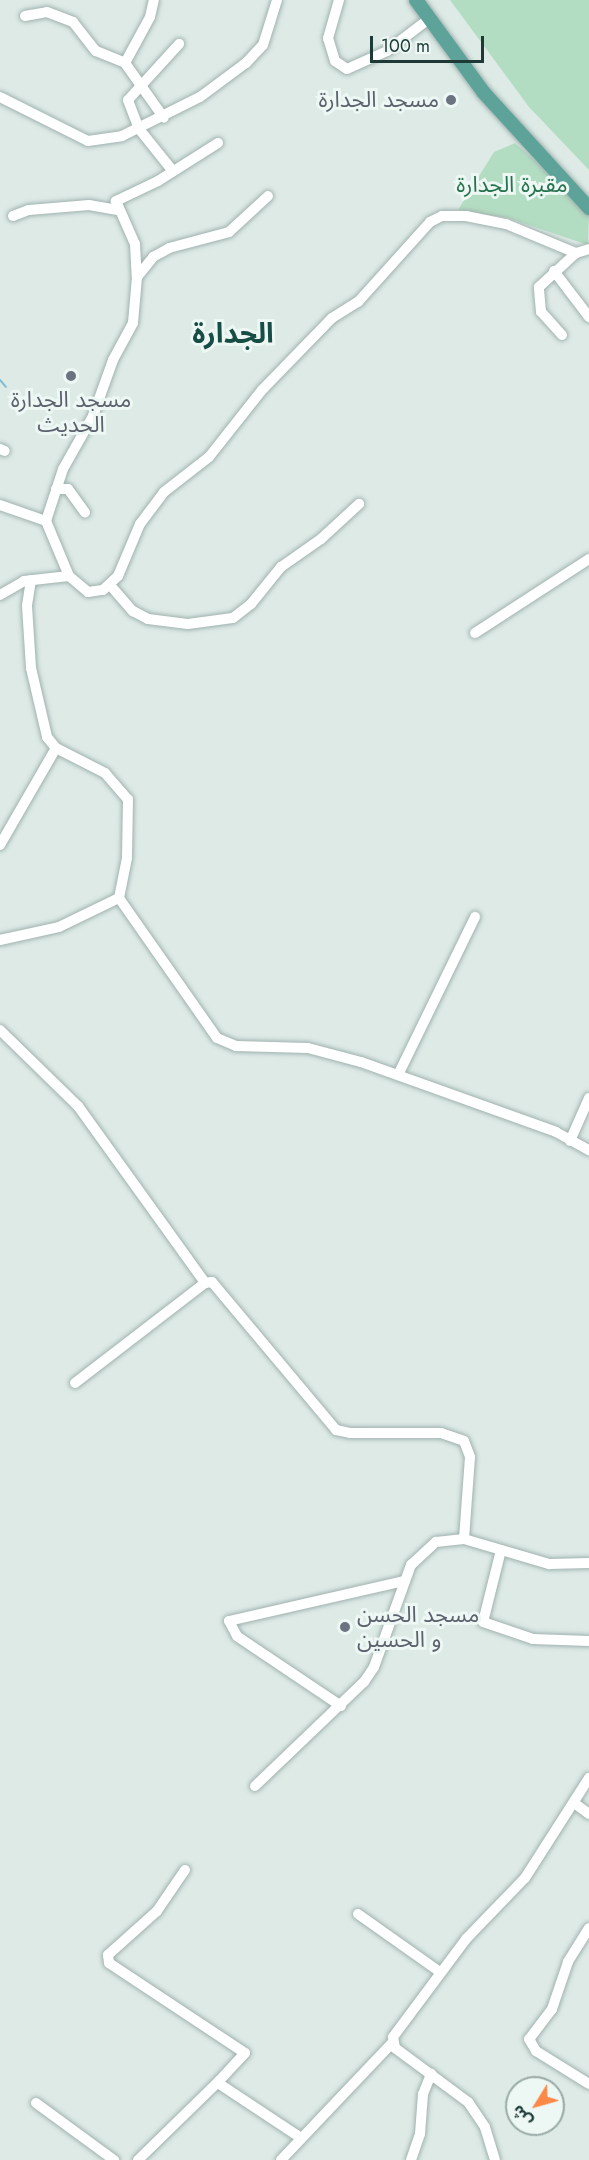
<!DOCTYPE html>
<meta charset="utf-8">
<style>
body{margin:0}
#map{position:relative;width:589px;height:2160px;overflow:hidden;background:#ddeae6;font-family:Jost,"Noto Sans Arabic",sans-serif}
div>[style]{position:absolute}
.green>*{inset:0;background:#b3ddc3}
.stream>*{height:2px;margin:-1px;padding:0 1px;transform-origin:1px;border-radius:1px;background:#7fbdd4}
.roads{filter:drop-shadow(0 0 2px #a0b2ae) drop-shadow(0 0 2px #a0b2ae)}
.minor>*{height:10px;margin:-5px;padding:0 5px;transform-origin:5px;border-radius:5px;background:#fff}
.major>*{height:14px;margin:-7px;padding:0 7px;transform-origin:7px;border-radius:7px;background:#5da399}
.dots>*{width:16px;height:16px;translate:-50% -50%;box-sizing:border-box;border:3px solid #edf7f3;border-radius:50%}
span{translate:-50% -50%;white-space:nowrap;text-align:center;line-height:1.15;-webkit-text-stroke:6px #edf7f3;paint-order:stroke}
.worship-label{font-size:22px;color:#5b616d}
.right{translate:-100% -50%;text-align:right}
.left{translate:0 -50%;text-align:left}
.park-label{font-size:22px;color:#25734d}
.district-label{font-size:28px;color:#184d46;font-weight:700}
.north{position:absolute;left:505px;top:2076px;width:60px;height:60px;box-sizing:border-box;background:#edf7f3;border:2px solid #9aaba7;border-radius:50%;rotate:233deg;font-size:16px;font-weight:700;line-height:24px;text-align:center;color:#1d3a36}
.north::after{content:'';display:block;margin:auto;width:21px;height:27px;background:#fc8948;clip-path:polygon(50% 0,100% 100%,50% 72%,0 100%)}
.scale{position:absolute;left:370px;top:36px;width:114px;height:27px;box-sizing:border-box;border:3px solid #1d3a36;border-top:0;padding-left:8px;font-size:18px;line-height:21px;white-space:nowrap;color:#1d3a36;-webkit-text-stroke:4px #edf7f3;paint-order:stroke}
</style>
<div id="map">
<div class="green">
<i style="clip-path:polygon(450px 0,589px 0,589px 170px,529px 107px)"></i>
<i style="clip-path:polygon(515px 143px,563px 185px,589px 214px,588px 245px,508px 218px,458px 210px,494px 152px)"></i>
</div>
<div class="stream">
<i style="left:0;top:380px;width:9px;rotate:49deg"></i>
</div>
<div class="roads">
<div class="minor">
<i style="left:339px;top:0;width:40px;rotate:106deg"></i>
<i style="left:328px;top:38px;width:24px;rotate:73deg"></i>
<i style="left:335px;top:61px;width:14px;rotate:34deg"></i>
<i style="left:347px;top:69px;width:44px;rotate:-24.2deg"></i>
<i style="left:387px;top:51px;width:54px;rotate:-37.5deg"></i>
<i style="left:25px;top:16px;width:22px;rotate:-10deg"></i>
<i style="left:47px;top:12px;width:28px;rotate:21deg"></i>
<i style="left:73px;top:22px;width:37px;rotate:52deg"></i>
<i style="left:96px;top:51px;width:31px;rotate:22deg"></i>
<i style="left:125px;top:63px;width:67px;rotate:54.7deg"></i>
<i style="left:125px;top:63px;width:52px;rotate:-61.5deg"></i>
<i style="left:150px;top:17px;width:17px;rotate:-77deg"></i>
<i style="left:0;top:97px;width:98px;rotate:26.6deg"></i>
<i style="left:88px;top:141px;width:34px;rotate:-8deg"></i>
<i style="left:122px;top:136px;width:87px;rotate:-26.6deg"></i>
<i style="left:200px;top:97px;width:57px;rotate:-36.5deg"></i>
<i style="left:246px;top:63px;width:25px;rotate:-47deg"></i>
<i style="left:263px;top:45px;width:47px;rotate:-72.7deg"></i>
<i style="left:218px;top:143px;width:71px;rotate:147.7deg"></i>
<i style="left:158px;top:181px;width:47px;rotate:154.5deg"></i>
<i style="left:116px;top:201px;width:47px;rotate:66.2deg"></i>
<i style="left:135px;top:244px;width:33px;rotate:87deg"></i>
<i style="left:137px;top:277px;width:46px;rotate:95deg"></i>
<i style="left:133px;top:323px;width:42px;rotate:118.4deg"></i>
<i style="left:113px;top:360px;width:59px;rotate:109.7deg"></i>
<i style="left:93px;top:416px;width:61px;rotate:119.5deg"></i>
<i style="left:63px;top:469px;width:55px;rotate:108.1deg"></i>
<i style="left:46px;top:521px;width:60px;rotate:67.3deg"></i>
<i style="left:69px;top:576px;width:25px;rotate:40deg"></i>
<i style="left:88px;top:592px;width:15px;rotate:-8deg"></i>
<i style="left:103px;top:590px;width:21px;rotate:-43deg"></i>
<i style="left:118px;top:576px;width:56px;rotate:-67.1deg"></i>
<i style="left:140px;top:524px;width:40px;rotate:-53deg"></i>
<i style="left:164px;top:492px;width:57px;rotate:-37.9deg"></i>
<i style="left:209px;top:457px;width:85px;rotate:-51.7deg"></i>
<i style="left:262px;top:390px;width:100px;rotate:-45.8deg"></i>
<i style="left:332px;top:318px;width:31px;rotate:-32deg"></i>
<i style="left:358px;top:302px;width:108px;rotate:-48deg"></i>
<i style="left:430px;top:222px;width:13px;rotate:-27deg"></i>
<i style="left:442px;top:216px;width:24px"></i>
<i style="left:466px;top:216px;width:41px;rotate:11.3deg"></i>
<i style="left:506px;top:224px;width:76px;rotate:22.5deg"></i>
<i style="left:576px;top:253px;width:14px;rotate:-17deg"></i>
<i style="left:172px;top:170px;width:53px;rotate:-128.8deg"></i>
<i style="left:139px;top:129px;width:31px;rotate:-111deg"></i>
<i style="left:128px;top:100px;width:76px;rotate:-47.7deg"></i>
<i style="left:13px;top:216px;width:17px;rotate:-21deg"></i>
<i style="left:29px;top:210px;width:60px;rotate:-4.8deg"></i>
<i style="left:89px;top:205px;width:29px;rotate:10deg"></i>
<i style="left:554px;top:271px;width:58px;rotate:52.7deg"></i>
<i style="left:137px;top:277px;width:26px;rotate:-51deg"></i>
<i style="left:153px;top:257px;width:18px;rotate:-29deg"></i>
<i style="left:169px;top:248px;width:62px;rotate:-14.9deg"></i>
<i style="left:229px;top:232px;width:53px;rotate:-42.7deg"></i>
<i style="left:562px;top:335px;width:31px;rotate:-132deg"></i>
<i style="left:541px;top:312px;width:25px;rotate:-95deg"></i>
<i style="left:539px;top:287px;width:50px;rotate:-42.6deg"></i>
<i style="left:0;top:449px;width:5px;rotate:22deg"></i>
<i style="left:56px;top:489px;width:12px"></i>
<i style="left:68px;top:489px;width:29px;rotate:54deg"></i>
<i style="left:0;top:505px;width:49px;rotate:19.2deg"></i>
<i style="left:31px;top:580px;width:26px;rotate:99deg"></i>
<i style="left:27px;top:606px;width:62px;rotate:86.3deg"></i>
<i style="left:31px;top:668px;width:71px;rotate:76.9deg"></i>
<i style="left:47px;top:737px;width:14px;rotate:51deg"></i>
<i style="left:56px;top:748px;width:55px;rotate:27deg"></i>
<i style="left:105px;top:773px;width:35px;rotate:49deg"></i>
<i style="left:128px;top:799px;width:59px;rotate:91deg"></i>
<i style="left:127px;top:858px;width:41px;rotate:101.3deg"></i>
<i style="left:119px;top:898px;width:171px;rotate:55deg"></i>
<i style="left:217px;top:1038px;width:21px;rotate:23deg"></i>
<i style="left:236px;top:1046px;width:72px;rotate:1.6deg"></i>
<i style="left:308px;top:1048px;width:55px;rotate:14.8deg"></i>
<i style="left:361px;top:1062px;width:207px;rotate:19.7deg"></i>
<i style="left:556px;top:1132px;width:38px;rotate:29deg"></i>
<i style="left:110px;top:585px;width:35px;rotate:49deg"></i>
<i style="left:133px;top:611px;width:17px;rotate:28deg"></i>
<i style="left:148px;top:619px;width:40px;rotate:7.1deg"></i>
<i style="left:188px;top:624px;width:45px;rotate:-7.6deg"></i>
<i style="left:233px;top:618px;width:23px;rotate:-38deg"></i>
<i style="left:251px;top:604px;width:48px;rotate:-51deg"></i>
<i style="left:281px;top:567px;width:49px;rotate:-35deg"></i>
<i style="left:321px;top:539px;width:52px;rotate:-42.6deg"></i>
<i style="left:0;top:595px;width:28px;rotate:-30deg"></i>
<i style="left:24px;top:581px;width:45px;rotate:-6.3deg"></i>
<i style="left:475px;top:633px;width:136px;rotate:-33deg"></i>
<i style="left:0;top:845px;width:112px;rotate:-60deg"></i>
<i style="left:0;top:940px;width:60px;rotate:-12.4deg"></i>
<i style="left:59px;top:927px;width:67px;rotate:-25.8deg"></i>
<i style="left:0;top:1030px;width:109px;rotate:44.3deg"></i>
<i style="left:78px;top:1106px;width:218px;rotate:54.3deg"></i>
<i style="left:398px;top:1075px;width:176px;rotate:-64deg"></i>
<i style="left:570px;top:1141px;width:47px;rotate:-66.2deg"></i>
<i style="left:75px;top:1383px;width:164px;rotate:-37.6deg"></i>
<i style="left:205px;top:1283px;width:7px;rotate:-8deg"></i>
<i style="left:212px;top:1282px;width:193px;rotate:50deg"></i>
<i style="left:336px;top:1430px;width:14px;rotate:12deg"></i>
<i style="left:350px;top:1433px;width:91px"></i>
<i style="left:441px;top:1433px;width:24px;rotate:19deg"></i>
<i style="left:464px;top:1441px;width:17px;rotate:69deg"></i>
<i style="left:470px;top:1457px;width:82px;rotate:94.2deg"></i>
<i style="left:501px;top:1550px;width:74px;rotate:104deg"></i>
<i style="left:483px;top:1622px;width:53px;rotate:18.8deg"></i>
<i style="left:533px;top:1639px;width:56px;rotate:2deg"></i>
<i style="left:341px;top:1706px;width:125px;rotate:-146.1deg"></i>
<i style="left:237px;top:1636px;width:17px;rotate:-118deg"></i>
<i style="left:229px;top:1621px;width:179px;rotate:-12.9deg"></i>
<i style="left:255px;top:1786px;width:151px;rotate:-43.7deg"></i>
<i style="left:364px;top:1682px;width:18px;rotate:-56deg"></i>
<i style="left:374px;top:1667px;width:109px;rotate:-70.1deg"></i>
<i style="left:411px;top:1565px;width:34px;rotate:-43deg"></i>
<i style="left:436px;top:1542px;width:28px;rotate:-6deg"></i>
<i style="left:464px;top:1539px;width:89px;rotate:16.4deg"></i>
<i style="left:549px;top:1564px;width:40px;rotate:-1.4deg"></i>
<i style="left:574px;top:1803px;width:19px;rotate:36deg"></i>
<i style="left:185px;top:1870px;width:50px;rotate:124.3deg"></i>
<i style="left:157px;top:1911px;width:66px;rotate:138.1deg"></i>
<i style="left:108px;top:1955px;width:8px;rotate:83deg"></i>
<i style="left:109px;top:1963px;width:163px;rotate:33.5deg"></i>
<i style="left:245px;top:2053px;width:38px;rotate:133deg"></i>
<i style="left:219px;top:2081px;width:4px;rotate:63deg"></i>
<i style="left:221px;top:2085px;width:96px;rotate:33.5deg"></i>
<i style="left:358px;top:1914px;width:100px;rotate:35.3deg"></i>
<i style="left:589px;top:1928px;width:40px;rotate:122deg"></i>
<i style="left:568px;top:1962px;width:50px;rotate:108.8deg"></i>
<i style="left:552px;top:2009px;width:38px;rotate:127deg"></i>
<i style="left:529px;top:2039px;width:14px;rotate:60deg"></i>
<i style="left:536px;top:2051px;width:62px;rotate:31.9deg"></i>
<i style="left:36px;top:2103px;width:97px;rotate:36.2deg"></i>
<i style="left:138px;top:2160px;width:113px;rotate:-44.3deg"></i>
<i style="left:281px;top:2160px;width:161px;rotate:-46.5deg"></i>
<i style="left:411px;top:2160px;width:28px;rotate:-71deg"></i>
<i style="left:420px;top:2134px;width:40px;rotate:-85.7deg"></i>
<i style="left:423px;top:2094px;width:22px;rotate:-68deg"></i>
<i style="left:495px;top:2160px;width:34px;rotate:-107deg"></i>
<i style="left:485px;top:2127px;width:30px;rotate:-124deg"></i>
<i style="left:468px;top:2102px;width:91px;rotate:-143.5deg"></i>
<i style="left:395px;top:2048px;width:11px;rotate:-100deg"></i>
<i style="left:393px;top:2037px;width:122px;rotate:-53.3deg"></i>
<i style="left:466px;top:1939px;width:85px;rotate:-46deg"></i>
<i style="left:525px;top:1878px;width:119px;rotate:-57.4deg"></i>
</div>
<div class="major">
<i style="left:416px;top:0;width:115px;rotate:53.8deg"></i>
<i style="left:484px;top:93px;width:156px;rotate:47.6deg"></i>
</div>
</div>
<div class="dots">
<i style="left:451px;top:100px;background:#6b7280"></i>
<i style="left:71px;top:376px;background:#6b7280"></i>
<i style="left:345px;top:1627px;background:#6b7280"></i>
</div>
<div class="worship-label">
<span class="right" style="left:439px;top:100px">مسجد الجدارة</span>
<span style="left:71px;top:412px">مسجد الجدارة<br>الحديث</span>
<span class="left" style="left:357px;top:1627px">مسجد الحسن<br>و الحسين</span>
</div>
<div class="park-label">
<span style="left:512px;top:185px">مقبرة الجدارة</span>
</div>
<div class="district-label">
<span style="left:233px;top:334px">الجدارة</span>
</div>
<div class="north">ش</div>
<div class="scale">100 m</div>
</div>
